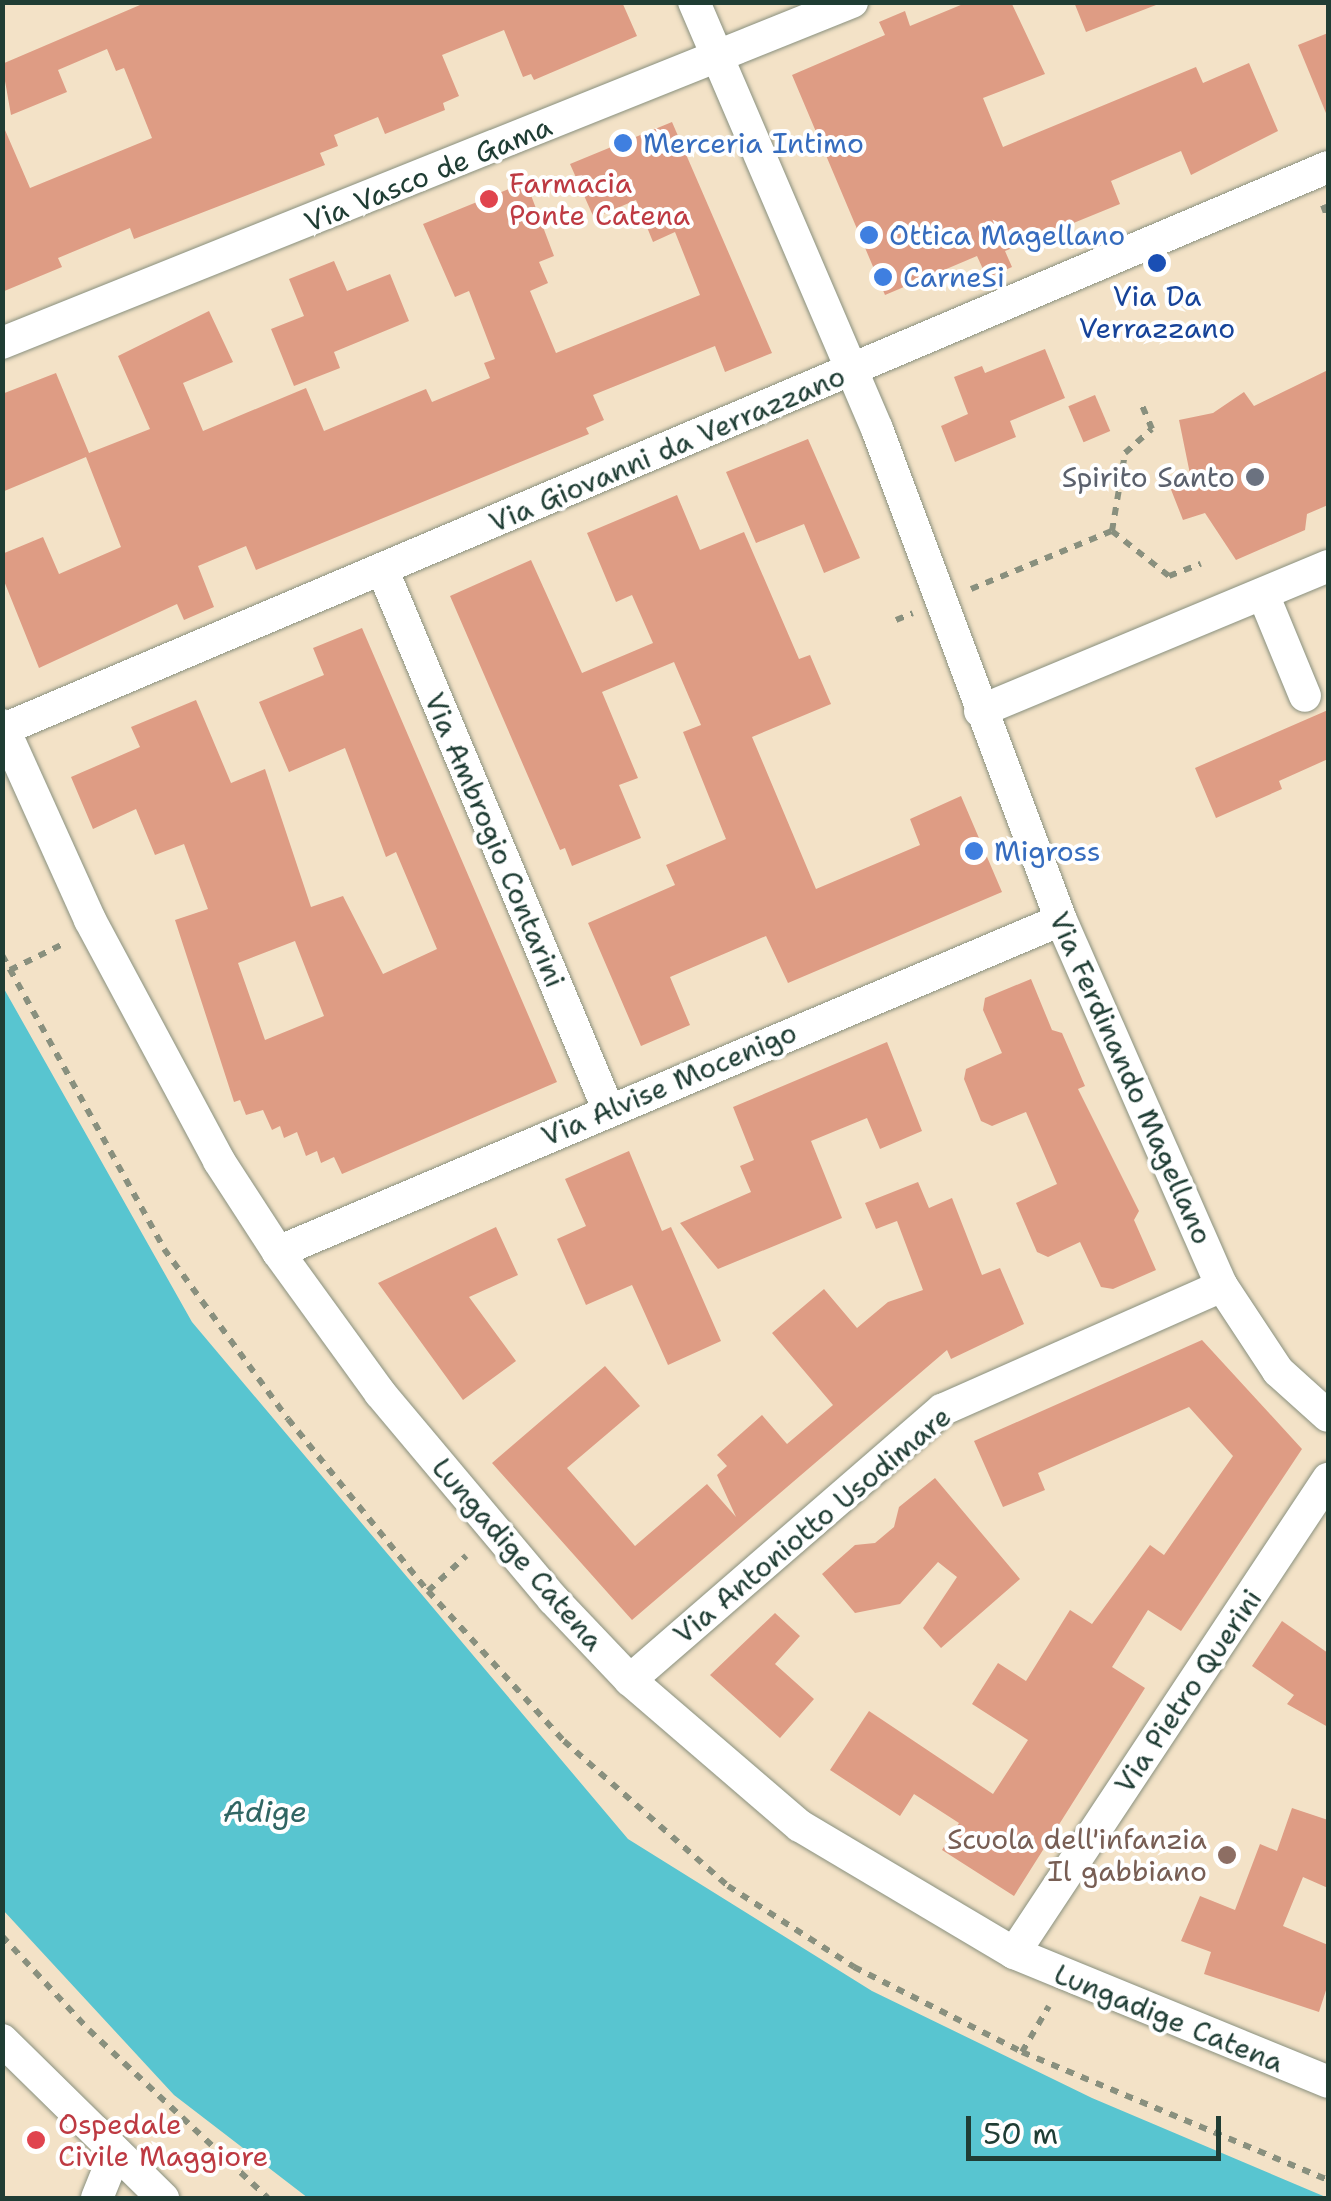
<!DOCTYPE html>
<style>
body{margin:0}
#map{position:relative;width:1331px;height:2201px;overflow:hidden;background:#f3e2c7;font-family:"Shantell Sans",sans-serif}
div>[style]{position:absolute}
.water>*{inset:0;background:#58c5d0}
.building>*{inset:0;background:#de9c84;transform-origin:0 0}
.path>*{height:6px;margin-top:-3px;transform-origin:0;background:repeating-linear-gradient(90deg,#89907e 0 8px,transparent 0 16px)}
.roads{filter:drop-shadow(0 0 2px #89907e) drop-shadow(0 0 2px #89907e)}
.minor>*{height:32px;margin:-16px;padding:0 16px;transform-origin:16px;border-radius:16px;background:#fff}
.dots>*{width:28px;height:28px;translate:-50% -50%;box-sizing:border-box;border:5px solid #fff;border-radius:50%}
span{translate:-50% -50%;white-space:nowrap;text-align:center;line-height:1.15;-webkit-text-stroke:8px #fff;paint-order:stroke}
.shop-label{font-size:28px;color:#366cbe}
.left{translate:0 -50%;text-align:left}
.street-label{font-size:28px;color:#1f3d34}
.health-label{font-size:28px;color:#be3a42}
.transit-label{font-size:28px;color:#164399}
.worship-label{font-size:28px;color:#5b616d}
.right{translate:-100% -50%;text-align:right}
.education-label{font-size:28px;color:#785e54}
.water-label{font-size:30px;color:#306663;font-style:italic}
.frame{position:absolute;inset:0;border:5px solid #1f3d34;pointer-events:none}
.scale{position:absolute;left:966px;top:2116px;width:255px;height:45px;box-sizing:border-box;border:5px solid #1f3d34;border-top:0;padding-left:12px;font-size:30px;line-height:35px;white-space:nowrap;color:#1f3d34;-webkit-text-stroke:8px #fff;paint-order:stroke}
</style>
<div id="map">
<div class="water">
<i style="clip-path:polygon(3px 987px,192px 1322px,628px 1839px,872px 1991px,1092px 2098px,1328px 2198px,308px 2198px,174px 2095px,3px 1910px)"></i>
</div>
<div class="building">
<i style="clip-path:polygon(147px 2px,622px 2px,637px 36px,534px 80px,531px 74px,523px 77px,504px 30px,442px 55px,459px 96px,443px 103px,445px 110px,385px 134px,378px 117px,334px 135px,338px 146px,320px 153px,325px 165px,134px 239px,130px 228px,58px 258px,62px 267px,2px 292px,2px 123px,30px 188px,152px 138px,124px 68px,116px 71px,107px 49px,58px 70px,67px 92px,11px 115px,2px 64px)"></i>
<i style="clip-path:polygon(968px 2px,1011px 2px,1045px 74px,983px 98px,1003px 147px,1196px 67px,1203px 83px,1249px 63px,1278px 131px,1191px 175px,1181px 151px,1111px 181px,1120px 204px,1005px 251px,1012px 267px,987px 278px,977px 256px,885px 295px,792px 75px,885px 35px,879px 22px,905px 11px,910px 26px)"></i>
<i style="clip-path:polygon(1074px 2px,1156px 2px,1156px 5px,1086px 32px)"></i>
<i style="clip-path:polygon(1328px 33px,1328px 118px,1298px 45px)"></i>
<i style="clip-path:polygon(672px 122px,772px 353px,725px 372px,715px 346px,593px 395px,604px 420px,586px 428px,589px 434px,256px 570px,246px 546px,198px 566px,214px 607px,184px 620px,177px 604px,39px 668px,2px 576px,2px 554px,43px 537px,59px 574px,121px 547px,86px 457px,2px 492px,2px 394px,56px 373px,89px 453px,150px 429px,118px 356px,209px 311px,233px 362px,183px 383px,203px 431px,306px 388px,324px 431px,426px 389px,432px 402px,490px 378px,484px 363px,495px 359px,469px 291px,455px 297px,423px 224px,526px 182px,554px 256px,539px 262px,548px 283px,530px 291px,556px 353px,700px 295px,675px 232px,653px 242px,636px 200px,594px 218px,570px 164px)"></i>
<i style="clip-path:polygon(334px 261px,347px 291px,390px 274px,409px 321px,334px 352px,340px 368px,294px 386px,271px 329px,304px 316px,289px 279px)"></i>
<i style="clip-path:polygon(1045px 349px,1065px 398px,1010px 421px,1016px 437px,955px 462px,941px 426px,968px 414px,954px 377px,982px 366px,985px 373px)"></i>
<i style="clip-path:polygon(1328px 370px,1328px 505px,1307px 514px,1305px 530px,1236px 560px,1205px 513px,1183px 520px,1170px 487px,1190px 474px,1179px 420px,1213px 413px,1244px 392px,1254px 406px)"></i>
<i style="left:1095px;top:395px;width:39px;height:29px;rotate:67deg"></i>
<i style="clip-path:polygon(808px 439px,860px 558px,824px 573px,804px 524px,756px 543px,726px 472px)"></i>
<i style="clip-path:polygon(677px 495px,700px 550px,744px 532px,799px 659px,810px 655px,831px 704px,752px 737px,816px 889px,920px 845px,910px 819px,961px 796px,1002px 892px,788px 983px,766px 936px,670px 977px,690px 1025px,641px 1046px,588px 923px,675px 885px,666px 865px,726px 839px,683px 732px,701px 725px,674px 662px,602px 692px,638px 778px,619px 785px,641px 838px,572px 866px,565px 848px,560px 850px,450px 596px,531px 560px,582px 673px,653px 643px,632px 595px,616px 602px,587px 533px)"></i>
<i style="clip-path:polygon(evenodd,362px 628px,557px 1082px,342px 1174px,334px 1157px,321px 1163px,317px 1151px,306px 1156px,297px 1132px,284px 1138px,280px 1126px,272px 1130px,263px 1110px,246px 1115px,240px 1100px,234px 1102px,175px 920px,208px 909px,184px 844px,155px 855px,136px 809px,93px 829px,71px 777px,140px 747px,131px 727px,196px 700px,231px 783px,265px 769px,311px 907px,343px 896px,383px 974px,437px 949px,396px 852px,386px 857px,345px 748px,289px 772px,259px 702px,324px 675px,313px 648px,362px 628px,295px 941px,324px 1016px,265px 1040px,238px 963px,295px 941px)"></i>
<i style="clip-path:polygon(1328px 710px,1328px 759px,1279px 781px,1282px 789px,1216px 818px,1195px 768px)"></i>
<i style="clip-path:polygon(1031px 979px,1052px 1030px,1062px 1033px,1085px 1086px,1078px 1089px,1139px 1211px,1134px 1220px,1156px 1270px,1113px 1289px,1101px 1287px,1080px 1242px,1048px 1257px,1037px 1252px,1016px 1203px,1057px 1184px,1026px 1112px,992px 1126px,981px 1121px,964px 1079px,966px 1069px,1002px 1053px,983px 1010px,985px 998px)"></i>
<i style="clip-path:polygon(887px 1042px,922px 1131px,880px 1149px,867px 1118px,811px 1141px,842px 1218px,718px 1269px,680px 1223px,751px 1192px,740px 1166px,754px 1160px,733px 1107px)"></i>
<i style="clip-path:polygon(629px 1151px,662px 1231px,671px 1227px,721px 1341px,668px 1365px,632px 1285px,586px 1305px,557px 1239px,586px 1226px,565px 1179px)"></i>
<i style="clip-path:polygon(918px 1182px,929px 1208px,952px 1198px,982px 1275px,1000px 1268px,1024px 1324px,951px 1359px,947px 1350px,632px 1620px,492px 1463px,605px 1366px,640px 1406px,567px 1468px,635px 1546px,707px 1484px,736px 1517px,717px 1475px,727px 1466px,717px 1455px,762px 1415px,787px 1444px,833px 1405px,772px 1333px,824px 1289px,857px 1328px,888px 1302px,923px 1290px,897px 1221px,876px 1229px,865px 1203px)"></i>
<i style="clip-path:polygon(496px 1227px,518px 1275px,469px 1297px,516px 1361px,463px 1400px,378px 1283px)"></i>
<i style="clip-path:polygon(1202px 1340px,1302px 1449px,1181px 1631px,1148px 1610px,1112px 1667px,1145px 1688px,1014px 1896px,942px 1850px,959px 1823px,914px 1794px,900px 1816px,830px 1770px,869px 1711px,993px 1794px,1028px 1740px,972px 1704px,998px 1663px,1026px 1681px,1070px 1610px,1092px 1624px,1150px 1545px,1164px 1555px,1233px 1456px,1189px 1407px,1038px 1473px,1045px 1490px,1003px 1507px,974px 1441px)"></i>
<i style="clip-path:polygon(935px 1478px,1020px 1579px,941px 1648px,923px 1628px,957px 1577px,938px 1562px,900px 1604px,855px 1613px,822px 1574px,855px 1545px,875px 1543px,894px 1527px,899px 1507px)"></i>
<i style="clip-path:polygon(775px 1613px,800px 1636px,775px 1664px,814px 1699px,780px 1738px,710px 1675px)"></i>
<i style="clip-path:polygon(1282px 1621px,1328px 1653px,1328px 1727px,1287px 1704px,1294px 1695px,1252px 1666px)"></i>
<i style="clip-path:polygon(1292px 1808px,1328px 1820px,1328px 1888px,1303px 1877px,1283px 1926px,1328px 1945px,1328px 1984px,1319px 2012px,1204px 1974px,1211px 1952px,1181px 1941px,1200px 1896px,1235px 1910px,1260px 1844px,1277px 1851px)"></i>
</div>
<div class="path">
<i style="left:1323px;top:205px;width:15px;rotate:70deg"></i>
<i style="left:1112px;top:531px;width:79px;rotate:-80.5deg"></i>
<i style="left:1125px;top:453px;width:36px;rotate:-42deg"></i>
<i style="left:1152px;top:429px;width:30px;rotate:-113deg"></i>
<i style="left:971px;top:589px;width:152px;rotate:-22.4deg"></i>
<i style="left:1112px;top:531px;width:73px;rotate:38.3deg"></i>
<i style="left:1169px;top:576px;width:34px;rotate:-21deg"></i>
<i style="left:896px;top:620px;width:18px;rotate:-22deg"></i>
<i style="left:2px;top:955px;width:336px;rotate:61.1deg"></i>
<i style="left:164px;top:1249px;width:210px;rotate:53.9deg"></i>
<i style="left:288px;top:1419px;width:222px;rotate:50.9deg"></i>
<i style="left:428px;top:1591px;width:202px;rotate:47.8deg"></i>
<i style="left:564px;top:1741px;width:219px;rotate:41.5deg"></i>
<i style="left:728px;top:1886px;width:150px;rotate:32.7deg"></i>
<i style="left:854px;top:1967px;width:188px;rotate:26.8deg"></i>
<i style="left:1022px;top:2052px;width:332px;rotate:22.7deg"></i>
<i style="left:10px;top:970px;width:57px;rotate:-26.1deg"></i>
<i style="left:428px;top:1591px;width:52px;rotate:-42.6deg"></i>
<i style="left:2px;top:1936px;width:128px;rotate:47.2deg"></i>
<i style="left:89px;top:2030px;width:245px;rotate:43.2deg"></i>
<i style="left:1022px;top:2052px;width:53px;rotate:-59.6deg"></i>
</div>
<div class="roads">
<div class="minor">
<i style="left:694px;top:2px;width:465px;rotate:66.8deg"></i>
<i style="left:877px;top:429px;width:524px;rotate:69.46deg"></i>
<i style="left:1061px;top:920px;width:400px;rotate:66.3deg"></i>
<i style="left:1222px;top:1286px;width:102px;rotate:56.6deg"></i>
<i style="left:1278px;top:1371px;width:67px;rotate:42deg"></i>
<i style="left:2px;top:343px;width:916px;rotate:-21.86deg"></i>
<i style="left:383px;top:571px;width:583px;rotate:67.3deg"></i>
<i style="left:1263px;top:594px;width:110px;rotate:67.6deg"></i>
<i style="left:980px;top:711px;width:377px;rotate:-22.6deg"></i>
<i style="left:2px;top:725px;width:214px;rotate:65.7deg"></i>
<i style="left:90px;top:920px;width:273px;rotate:61.8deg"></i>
<i style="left:219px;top:1161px;width:108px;rotate:57deg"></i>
<i style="left:278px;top:1252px;width:174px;rotate:54.1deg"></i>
<i style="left:380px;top:1393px;width:269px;rotate:50deg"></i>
<i style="left:553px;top:1599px;width:112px;rotate:46.5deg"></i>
<i style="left:630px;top:1680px;width:224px;rotate:40.7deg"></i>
<i style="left:800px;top:1826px;width:249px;rotate:30.7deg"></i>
<i style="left:1014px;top:1953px;width:339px;rotate:22.3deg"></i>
<i style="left:4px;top:729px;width:1438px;rotate:-23deg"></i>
<i style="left:278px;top:1252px;width:850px;rotate:-22.98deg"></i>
<i style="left:630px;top:1680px;width:413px;rotate:-40.9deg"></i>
<i style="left:942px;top:1410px;width:306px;rotate:-23.9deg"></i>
<i style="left:1014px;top:1953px;width:569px;rotate:-56.48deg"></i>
<i style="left:2px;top:2040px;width:226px;rotate:44.5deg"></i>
<i style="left:97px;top:2198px;width:45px;rotate:-68deg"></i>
</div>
</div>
<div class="dots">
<i style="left:623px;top:143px;background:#3f7fe0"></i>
<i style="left:489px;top:199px;background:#e0444e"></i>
<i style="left:869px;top:235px;background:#3f7fe0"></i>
<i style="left:1157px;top:263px;background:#1a4fb4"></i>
<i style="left:883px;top:277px;background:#3f7fe0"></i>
<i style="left:1255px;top:477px;background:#6b7280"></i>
<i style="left:974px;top:851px;background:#3f7fe0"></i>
<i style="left:1227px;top:1855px;background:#8d6e63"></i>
<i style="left:36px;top:2140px;background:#e0444e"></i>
</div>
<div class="shop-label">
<span class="left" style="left:643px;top:143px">Merceria Intimo</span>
<span class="left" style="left:889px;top:235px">Ottica Magellano</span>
<span class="left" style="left:903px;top:277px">CarneSi</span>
<span class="left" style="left:994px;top:851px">Migross</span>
</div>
<div class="street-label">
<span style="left:428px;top:174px;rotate:-22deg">Via Vasco de Gama</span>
<span style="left:667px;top:449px;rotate:-23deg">Via Giovanni da Verrazzano</span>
<span style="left:495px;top:840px;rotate:67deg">Via Ambrogio Contarini</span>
<span style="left:1131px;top:1078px;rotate:66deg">Via Ferdinando Magellano</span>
<span style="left:669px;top:1084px;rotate:-23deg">Via Alvise Mocenigo</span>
<span style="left:812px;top:1525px;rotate:-40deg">Via Antoniotto Usodimare</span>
<span style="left:518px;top:1554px;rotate:49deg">Lungadige Catena</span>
<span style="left:1188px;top:1691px;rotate:-56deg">Via Pietro Querini</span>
<span style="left:1169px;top:2018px;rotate:22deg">Lungadige Catena</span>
</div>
<div class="health-label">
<span class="left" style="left:509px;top:199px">Farmacia<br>Ponte Catena</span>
<span class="left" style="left:58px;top:2140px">Ospedale<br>Civile Maggiore</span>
</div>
<div class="transit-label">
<span style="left:1157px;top:312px">Via Da<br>Verrazzano</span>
</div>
<div class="worship-label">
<span class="right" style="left:1235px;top:477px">Spirito Santo</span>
</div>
<div class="education-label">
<span class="right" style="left:1207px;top:1855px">Scuola dell'infanzia<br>Il gabbiano</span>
</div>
<div class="water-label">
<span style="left:265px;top:1812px">Adige</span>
</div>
<div class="frame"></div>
<div class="scale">50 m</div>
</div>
